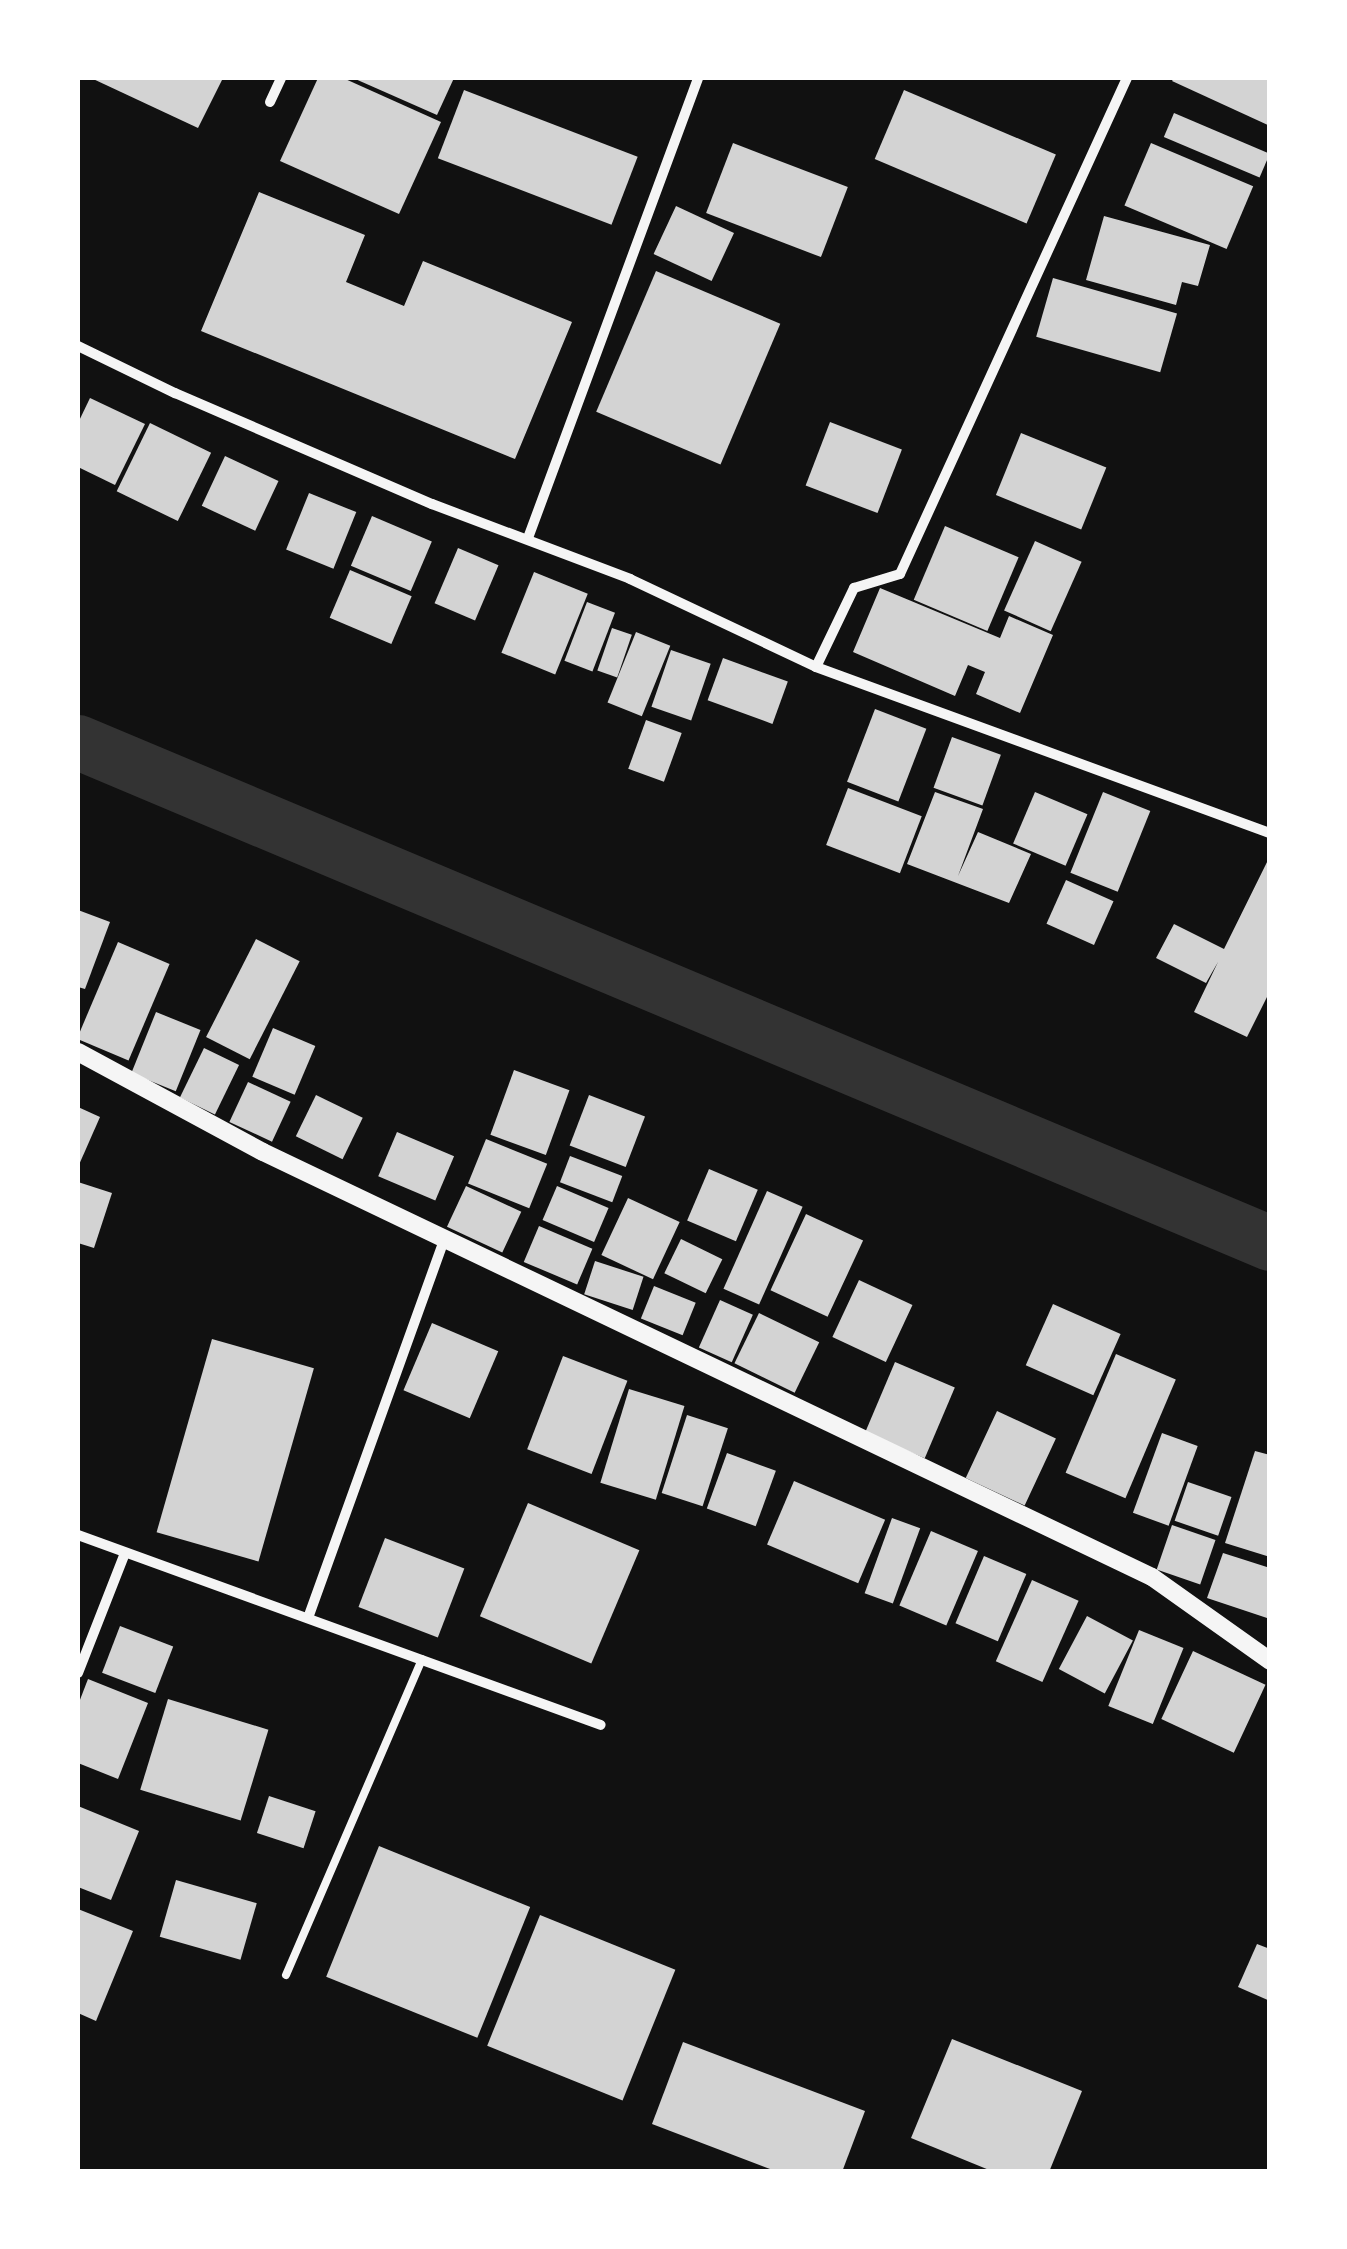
<!DOCTYPE html>
<style>
body{margin:0}
#map{position:relative;width:1347px;height:2249px;overflow:hidden;background:#111;font-family:"Exo 2",sans-serif}
div>[style]{position:absolute}
.canal>*{height:55px;margin:-27.5px;padding:0 27.5px;transform-origin:27.5px;border-radius:27.5px;background:#333}
.building>*{inset:0;background:#d3d3d3;transform-origin:0 0}
.service>*{height:8px;margin:-4px;padding:0 4px;transform-origin:4px;border-radius:4px;background:#f5f5f5}
.minor>*{height:10px;margin:-5px;padding:0 5px;transform-origin:5px;border-radius:5px;background:#f5f5f5}
.tertiary>*{height:18px;margin:-9px;padding:0 9px;transform-origin:9px;border-radius:9px;background:#f5f5f5}
span{translate:-50% -50%;white-space:nowrap;text-align:center;line-height:1.15;-webkit-text-stroke:10px #fff;paint-order:stroke}
.frame{position:absolute;inset:0;border:80px solid #fff;pointer-events:none}
</style>
<div id="map">
<div class="canal">
<i style="left:78px;top:742px;width:1293px;rotate:22.8deg"></i>
</div>
<div class="building">
<i style="clip-path:polygon(91px 78px,223px 78px,198px 128px)"></i>
<i style="clip-path:polygon(318px 78px,343px 78px,441px 122px,399px 214px,280px 161px)"></i>
<i style="clip-path:polygon(353px 78px,454px 78px,437px 115px)"></i>
<i style="clip-path:polygon(1174px 78px,1270px 78px,1270px 126px,1172px 81px)"></i>
<i style="left:464px;top:90px;width:186px;height:73px;rotate:21deg"></i>
<i style="left:904px;top:90px;width:165px;height:75px;rotate:23deg"></i>
<i style="left:1174px;top:113px;width:104px;height:26px;rotate:23deg"></i>
<i style="left:733px;top:143px;width:123px;height:75px;rotate:21deg"></i>
<i style="left:1151px;top:143px;width:111px;height:68px;rotate:23deg"></i>
<i style="clip-path:polygon(259px 192px,365px 235px,346px 282px,404px 306px,423px 261px,572px 322px,515px 459px,201px 331px)"></i>
<i style="left:676px;top:206px;width:64px;height:53px;rotate:25deg"></i>
<i style="clip-path:polygon(1104px 216px,1210px 245px,1198px 286px,1182px 282px,1176px 305px,1086px 280px)"></i>
<i style="left:656px;top:271px;width:135px;height:153px;rotate:23deg"></i>
<i style="left:1053px;top:278px;width:129px;height:61px;rotate:16deg"></i>
<i style="clip-path:polygon(90px 398px,145px 424px,115px 485px,78px 467px,78px 423px)"></i>
<i style="left:830px;top:422px;width:77px;height:68px;rotate:21deg"></i>
<i style="left:150px;top:423px;width:68px;height:76px;rotate:26deg"></i>
<i style="left:1021px;top:433px;width:92px;height:67px;rotate:22deg"></i>
<i style="left:225px;top:456px;width:59px;height:55px;rotate:25deg"></i>
<i style="left:309px;top:493px;width:51px;height:61px;rotate:22deg"></i>
<i style="left:372px;top:516px;width:65px;height:54px;rotate:23deg"></i>
<i style="left:945px;top:526px;width:80px;height:80px;rotate:23deg"></i>
<i style="left:1035px;top:541px;width:51px;height:76px;rotate:24deg"></i>
<i style="left:458px;top:548px;width:44px;height:60px;rotate:23deg"></i>
<i style="left:350px;top:570px;width:67px;height:52px;rotate:23deg"></i>
<i style="left:534px;top:572px;width:58px;height:87px;rotate:22deg"></i>
<i style="clip-path:polygon(880px 588px,1000px 638px,1009px 616px,1053px 635px,1020px 713px,976px 694px,985px 672px,968px 665px,955px 696px,853px 652px)"></i>
<i style="left:587px;top:602px;width:30px;height:63px;rotate:21deg"></i>
<i style="left:612px;top:628px;width:21px;height:45px;rotate:19deg"></i>
<i style="left:636px;top:632px;width:37px;height:76px;rotate:22deg"></i>
<i style="left:671px;top:650px;width:42px;height:60px;rotate:19deg"></i>
<i style="left:723px;top:658px;width:69px;height:45px;rotate:20deg"></i>
<i style="left:875px;top:709px;width:55px;height:78px;rotate:21deg"></i>
<i style="left:646px;top:720px;width:38px;height:52px;rotate:20deg"></i>
<i style="left:952px;top:737px;width:52px;height:54px;rotate:20deg"></i>
<i style="left:848px;top:788px;width:79px;height:61px;rotate:21deg"></i>
<i style="clip-path:polygon(935px 792px,983px 809px,958px 876px,978px 832px,1031px 854px,1009px 903px,907px 864px)"></i>
<i style="left:1035px;top:792px;width:57px;height:56px;rotate:23deg"></i>
<i style="left:1103px;top:792px;width:51px;height:87px;rotate:22deg"></i>
<i style="clip-path:polygon(1270px 856px,1270px 991px,1247px 1037px,1194px 1012px,1218px 962px,1206px 983px,1156px 958px,1174px 924px,1224px 949px)"></i>
<i style="left:1066px;top:880px;width:52px;height:48px;rotate:24deg"></i>
<i style="clip-path:polygon(78px 910px,110px 922px,85px 989px,78px 987px)"></i>
<i style="left:256px;top:939px;width:49px;height:110px;rotate:27deg"></i>
<i style="left:118px;top:942px;width:56px;height:105px;rotate:23deg"></i>
<i style="left:156px;top:1012px;width:48px;height:66px;rotate:22deg"></i>
<i style="left:273px;top:1028px;width:46px;height:53px;rotate:23deg"></i>
<i style="left:204px;top:1048px;width:39px;height:55px;rotate:26deg"></i>
<i style="left:514px;top:1070px;width:59px;height:69px;rotate:20deg"></i>
<i style="left:248px;top:1082px;width:47px;height:44px;rotate:25deg"></i>
<i style="left:316px;top:1095px;width:52px;height:46px;rotate:26deg"></i>
<i style="left:589px;top:1095px;width:60px;height:54px;rotate:21deg"></i>
<i style="clip-path:polygon(78px 1107px,100px 1117px,78px 1167px)"></i>
<i style="left:397px;top:1132px;width:62px;height:48px;rotate:23deg"></i>
<i style="left:486px;top:1139px;width:66px;height:48px;rotate:22deg"></i>
<i style="left:570px;top:1156px;width:56px;height:28px;rotate:21deg"></i>
<i style="left:709px;top:1169px;width:53px;height:56px;rotate:23deg"></i>
<i style="clip-path:polygon(78px 1182px,112px 1193px,94px 1248px,78px 1243px)"></i>
<i style="left:466px;top:1186px;width:61px;height:45px;rotate:25deg"></i>
<i style="left:557px;top:1186px;width:56px;height:37px;rotate:23deg"></i>
<i style="left:767px;top:1191px;width:39px;height:107px;rotate:24deg"></i>
<i style="left:628px;top:1198px;width:57px;height:63px;rotate:25deg"></i>
<i style="left:806px;top:1214px;width:63px;height:84px;rotate:25deg"></i>
<i style="left:539px;top:1226px;width:58px;height:39px;rotate:23deg"></i>
<i style="left:681px;top:1239px;width:46px;height:38px;rotate:26deg"></i>
<i style="left:595px;top:1261px;width:51px;height:35px;rotate:18deg"></i>
<i style="left:859px;top:1280px;width:59px;height:63px;rotate:25deg"></i>
<i style="left:654px;top:1286px;width:45px;height:35px;rotate:22deg"></i>
<i style="left:720px;top:1300px;width:36px;height:52px;rotate:24deg"></i>
<i style="left:1053px;top:1304px;width:74px;height:67px;rotate:24deg"></i>
<i style="left:759px;top:1313px;width:67px;height:56px;rotate:26deg"></i>
<i style="left:432px;top:1323px;width:72px;height:73px;rotate:23deg"></i>
<i style="left:212px;top:1339px;width:106px;height:201px;rotate:16deg"></i>
<i style="left:1116px;top:1354px;width:65px;height:129px;rotate:23deg"></i>
<i style="left:563px;top:1356px;width:69px;height:100px;rotate:21deg"></i>
<i style="left:895px;top:1362px;width:65px;height:77px;rotate:23deg"></i>
<i style="left:629px;top:1389px;width:58px;height:98px;rotate:17deg"></i>
<i style="left:997px;top:1411px;width:65px;height:74px;rotate:25deg"></i>
<i style="left:687px;top:1415px;width:43px;height:82px;rotate:18deg"></i>
<i style="left:1162px;top:1433px;width:38px;height:85px;rotate:20deg"></i>
<i style="clip-path:polygon(1255px 1451px,1270px 1455px,1270px 1557px,1225px 1543px)"></i>
<i style="left:727px;top:1453px;width:52px;height:59px;rotate:20deg"></i>
<i style="left:794px;top:1481px;width:99px;height:69px;rotate:23deg"></i>
<i style="left:1188px;top:1482px;width:46px;height:41px;rotate:19deg"></i>
<i style="left:528px;top:1503px;width:121px;height:123px;rotate:23deg"></i>
<i style="left:892px;top:1518px;width:30px;height:80px;rotate:20deg"></i>
<i style="left:1172px;top:1525px;width:46px;height:47px;rotate:19deg"></i>
<i style="left:931px;top:1531px;width:51px;height:81px;rotate:23deg"></i>
<i style="left:385px;top:1538px;width:85px;height:74px;rotate:21deg"></i>
<i style="clip-path:polygon(1223px 1553px,1270px 1568px,1270px 1619px,1207px 1598px)"></i>
<i style="left:984px;top:1556px;width:46px;height:73px;rotate:23deg"></i>
<i style="left:1032px;top:1580px;width:51px;height:89px;rotate:24deg"></i>
<i style="left:1087px;top:1616px;width:52px;height:60px;rotate:28deg"></i>
<i style="left:120px;top:1626px;width:57px;height:50px;rotate:21deg"></i>
<i style="left:1139px;top:1630px;width:48px;height:82px;rotate:22deg"></i>
<i style="left:1193px;top:1651px;width:80px;height:75px;rotate:25deg"></i>
<i style="clip-path:polygon(88px 1679px,148px 1703px,118px 1779px,78px 1763px,78px 1705px)"></i>
<i style="left:168px;top:1699px;width:105px;height:95px;rotate:17deg"></i>
<i style="left:269px;top:1796px;width:49px;height:39px;rotate:18deg"></i>
<i style="clip-path:polygon(78px 1806px,139px 1831px,111px 1900px,78px 1887px)"></i>
<i style="left:379px;top:1846px;width:163px;height:141px;rotate:22deg"></i>
<i style="left:176px;top:1880px;width:84px;height:59px;rotate:16deg"></i>
<i style="clip-path:polygon(78px 1909px,133px 1931px,96px 2021px,78px 2013px)"></i>
<i style="left:540px;top:1915px;width:146px;height:141px;rotate:22deg"></i>
<i style="clip-path:polygon(1257px 1944px,1270px 1949px,1270px 2001px,1238px 1987px)"></i>
<i style="clip-path:polygon(952px 2039px,1082px 2091px,1049px 2172px,994px 2172px,911px 2138px)"></i>
<i style="clip-path:polygon(683px 2042px,865px 2111px,842px 2172px,778px 2172px,652px 2124px)"></i>
</div>
<div class="service">
<i style="left:286px;top:1975px;width:344px;rotate:-66.7deg"></i>
</div>
<div class="minor">
<i style="left:270px;top:102px;width:26px;rotate:-65deg"></i>
<i style="left:78px;top:346px;width:108px;rotate:25.9deg"></i>
<i style="left:175px;top:393px;width:280px;rotate:23.4deg"></i>
<i style="left:432px;top:504px;width:212px;rotate:20.7deg"></i>
<i style="left:630px;top:579px;width:206px;rotate:25.3deg"></i>
<i style="left:816px;top:667px;width:483px;rotate:20.1deg"></i>
<i style="left:528px;top:538px;width:490px;rotate:-69.7deg"></i>
<i style="left:816px;top:667px;width:88px;rotate:-64.3deg"></i>
<i style="left:854px;top:588px;width:48px;rotate:-16.9deg"></i>
<i style="left:900px;top:574px;width:545px;rotate:-65.41deg"></i>
<i style="left:78px;top:1535px;width:556px;rotate:19.97deg"></i>
<i style="left:308px;top:1618px;width:404px;rotate:-70.2deg"></i>
<i style="left:78px;top:1673px;width:129px;rotate:-68.6deg"></i>
</div>
<div class="tertiary">
<i style="left:78px;top:1052px;width:210px;rotate:28.4deg"></i>
<i style="left:263px;top:1152px;width:985px;rotate:25.55deg"></i>
<i style="left:1152px;top:1577px;width:145px;rotate:35.4deg"></i>
</div>
<div class="frame"></div>
</div>
